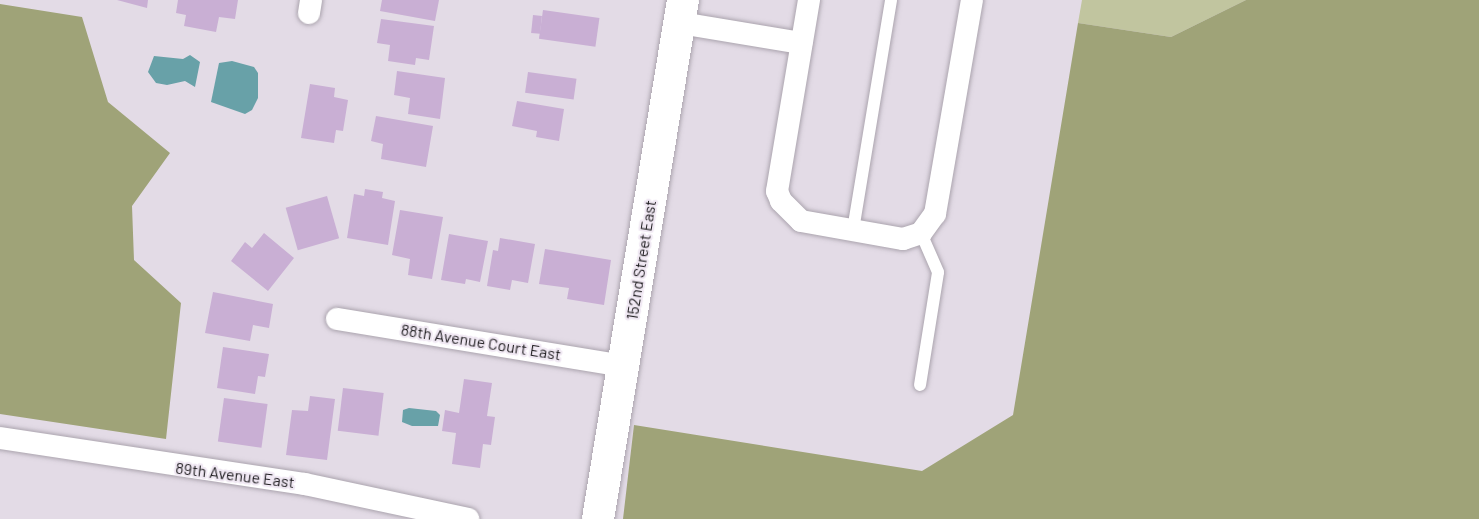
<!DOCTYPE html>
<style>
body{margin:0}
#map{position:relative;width:1479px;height:519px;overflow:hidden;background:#e3dbe6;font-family:Barlow,sans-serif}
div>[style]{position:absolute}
.green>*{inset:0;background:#c1c59f}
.forest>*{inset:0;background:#9fa378}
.water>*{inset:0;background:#68a1a8}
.building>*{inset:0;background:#c9afd4;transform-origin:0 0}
.roads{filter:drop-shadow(0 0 2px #aba4ae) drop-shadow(0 0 2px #aba4ae)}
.lane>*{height:12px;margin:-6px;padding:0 6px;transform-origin:6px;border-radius:6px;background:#fff}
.street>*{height:22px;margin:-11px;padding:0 11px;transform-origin:11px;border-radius:11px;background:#fff}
.secondary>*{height:32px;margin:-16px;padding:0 16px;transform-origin:16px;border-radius:16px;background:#fff}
span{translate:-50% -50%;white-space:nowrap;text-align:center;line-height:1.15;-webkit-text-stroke:4.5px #f0e8f3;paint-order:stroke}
.street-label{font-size:16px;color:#1f1d20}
</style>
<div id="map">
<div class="green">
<i style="clip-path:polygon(1082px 0,1246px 0,1171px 37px,1078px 23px)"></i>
</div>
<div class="forest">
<i style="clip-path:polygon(1246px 0,1479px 0,1479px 519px,623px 519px,634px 425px,922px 471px,1013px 415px,1078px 23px,1171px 37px)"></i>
<i style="clip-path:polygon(0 4px,82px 17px,108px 102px,170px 153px,132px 206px,134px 260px,181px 303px,166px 439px,0 414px)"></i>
</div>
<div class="water">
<i style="clip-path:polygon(190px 55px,200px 62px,195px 87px,185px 81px,167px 85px,156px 83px,148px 72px,154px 56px,183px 59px)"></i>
<i style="clip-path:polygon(232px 61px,254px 67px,258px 73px,258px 98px,252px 110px,245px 114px,211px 102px,219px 63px)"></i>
<i style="clip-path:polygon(409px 408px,436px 411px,440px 415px,438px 426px,412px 426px,402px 422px,403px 410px)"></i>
</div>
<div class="building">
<i style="clip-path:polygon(117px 0,148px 0,147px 8px)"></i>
<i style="clip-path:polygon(178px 0,238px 0,235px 19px,219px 17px,216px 32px,184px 26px,186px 15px,176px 13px)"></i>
<i style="clip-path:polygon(382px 0,439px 0,435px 21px,380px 11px)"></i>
<i style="left:543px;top:10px;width:57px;height:29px;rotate:8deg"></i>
<i style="left:533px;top:15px;width:9px;height:18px;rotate:6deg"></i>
<i style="clip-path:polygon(381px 19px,434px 26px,429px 60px,416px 58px,415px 65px,388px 61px,390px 45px,377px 43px)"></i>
<i style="clip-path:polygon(397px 71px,445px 78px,440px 119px,408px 114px,410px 98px,394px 95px)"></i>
<i style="left:528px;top:72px;width:49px;height:21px;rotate:8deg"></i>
<i style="clip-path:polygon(310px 84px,335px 88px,334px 97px,348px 100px,343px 131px,336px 130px,334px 143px,301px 138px)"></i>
<i style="clip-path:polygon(517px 101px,564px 109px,559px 141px,536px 137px,537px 131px,512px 126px)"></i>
<i style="clip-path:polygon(376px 116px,433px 126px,426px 167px,381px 159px,383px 144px,371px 141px)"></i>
<i style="clip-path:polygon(365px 189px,383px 192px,382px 198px,395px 201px,388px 245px,347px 238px,354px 194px,364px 196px)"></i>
<i style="left:327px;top:196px;width:44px;height:43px;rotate:74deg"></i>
<i style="clip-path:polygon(400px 210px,443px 217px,432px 279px,408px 275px,410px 259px,392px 255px)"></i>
<i style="clip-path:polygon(264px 233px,294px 258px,268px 291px,231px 261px,245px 242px,252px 248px)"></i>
<i style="clip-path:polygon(449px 234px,488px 241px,480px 282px,466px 279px,465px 284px,441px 280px)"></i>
<i style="clip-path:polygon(500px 238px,535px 244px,528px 283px,512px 280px,510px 290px,487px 286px,493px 250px,498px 251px)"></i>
<i style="clip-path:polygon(545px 249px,611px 260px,604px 305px,567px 299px,569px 288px,539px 284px)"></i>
<i style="clip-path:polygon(213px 292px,273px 304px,269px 328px,253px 325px,250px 341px,205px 333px)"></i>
<i style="clip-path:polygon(223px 347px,269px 354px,265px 377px,258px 376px,255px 394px,217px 388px)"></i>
<i style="clip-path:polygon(464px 379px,492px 383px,487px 416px,495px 417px,491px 445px,483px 444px,480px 468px,452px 464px,456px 433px,442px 431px,445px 410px,459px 413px)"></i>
<i style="left:343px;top:388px;width:41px;height:43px;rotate:7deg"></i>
<i style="clip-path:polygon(310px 396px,335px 399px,327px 460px,286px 455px,292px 410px,308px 411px)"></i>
<i style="left:224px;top:398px;width:44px;height:44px;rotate:8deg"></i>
</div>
<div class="roads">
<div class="lane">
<i style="left:853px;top:230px;width:233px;rotate:-80.6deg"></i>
<i style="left:920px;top:385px;width:114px;rotate:-80.9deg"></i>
<i style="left:938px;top:272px;width:43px;rotate:-113.6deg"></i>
</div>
<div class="street">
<i style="left:809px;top:0;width:194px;rotate:99.5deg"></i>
<i style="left:777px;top:191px;width:11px;rotate:68deg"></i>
<i style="left:781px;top:201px;width:28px;rotate:45deg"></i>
<i style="left:801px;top:221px;width:104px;rotate:10deg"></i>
<i style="left:903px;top:239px;width:19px;rotate:-18deg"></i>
<i style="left:921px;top:233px;width:24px;rotate:-54deg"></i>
<i style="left:935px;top:214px;width:217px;rotate:-80.2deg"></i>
<i style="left:309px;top:13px;width:13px;rotate:-81deg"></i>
<i style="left:680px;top:23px;width:123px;rotate:9.4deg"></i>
<i style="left:337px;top:319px;width:291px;rotate:9.3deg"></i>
<i style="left:0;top:438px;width:308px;rotate:8.6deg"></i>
<i style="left:305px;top:484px;width:167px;rotate:12.1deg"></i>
</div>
<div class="secondary">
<i style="left:598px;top:519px;width:526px;rotate:-80.7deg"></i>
</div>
</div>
<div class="street-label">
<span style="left:641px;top:260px;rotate:-81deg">152nd Street East</span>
<span style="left:481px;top:342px;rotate:9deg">88th Avenue Court East</span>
<span style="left:235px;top:475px;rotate:7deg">89th Avenue East</span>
</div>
</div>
